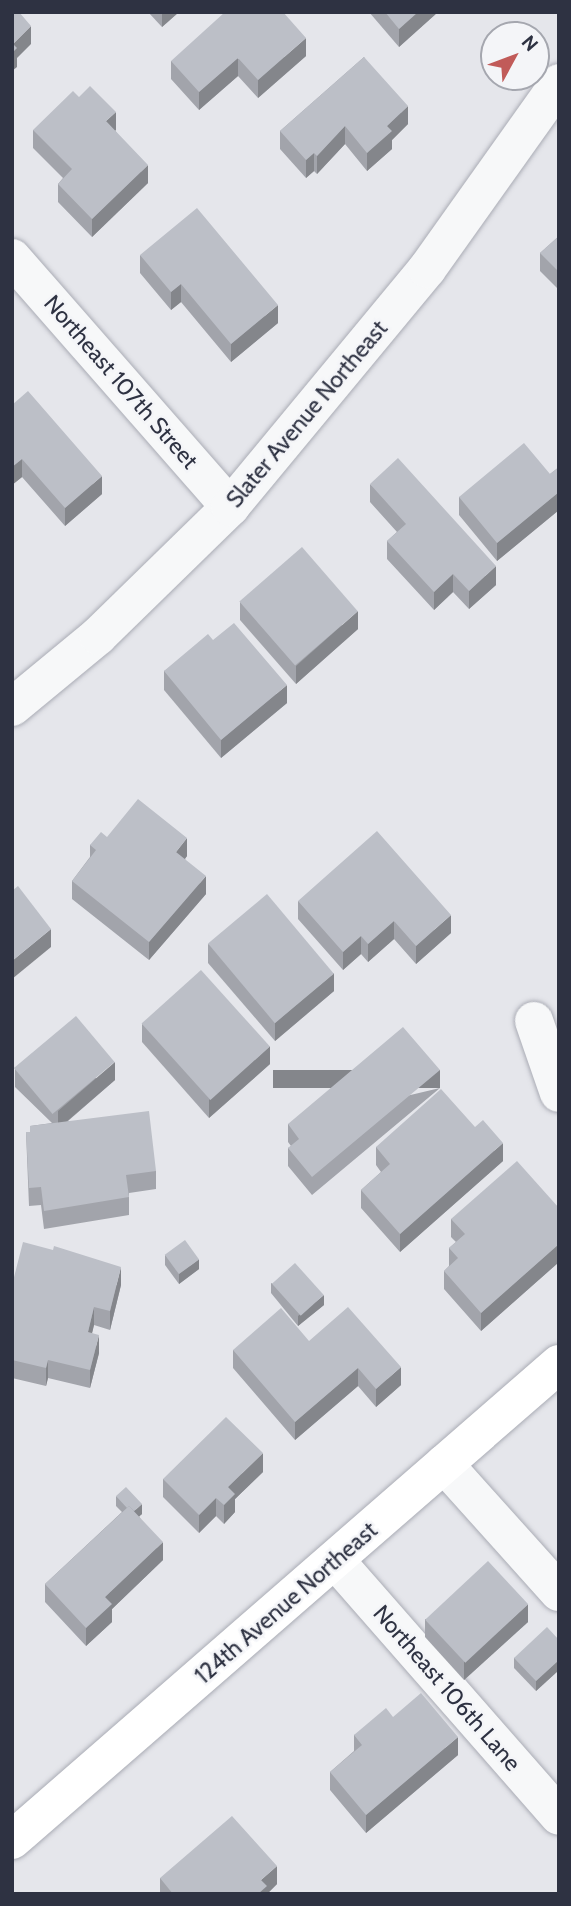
<!DOCTYPE html>
<style>
body{margin:0}
#map{position:relative;width:571px;height:1906px;overflow:hidden;background:#e5e6eb;font-family:Cabin,sans-serif}
div>[style]{position:absolute}
.roads{filter:drop-shadow(0 0 2px #aaacb5) drop-shadow(0 0 2px #aaacb5)}
.minor>*{height:38px;margin:-19px;padding:0 19px;transform-origin:19px;border-radius:19px;background:#f7f8f9}
.major>*{height:38px;margin:-19px;padding:0 19px;transform-origin:19px;border-radius:19px;background:#fff}
.wall>*{inset:0;background:#a2a4ab}
.shaded-wall>*{inset:0;background:#84868b;transform-origin:0 0}
.building>*{inset:0;background:#bcbfc7;transform-origin:0 0}
span{translate:-50% -50%;white-space:nowrap;text-align:center;line-height:1.15;-webkit-text-stroke:5px #f4f5f8;paint-order:stroke}
.street-label{font-size:23px;color:#2e3242}
.frame{position:absolute;inset:0;border:14px solid #2e3242;pointer-events:none}
.north{position:absolute;left:480px;top:21px;width:70px;height:70px;box-sizing:border-box;background:#f4f5f8;border:2px solid #a5a7af;border-radius:50%;rotate:49deg;font-size:19px;font-weight:700;line-height:28px;text-align:center;color:#2e3242}
.north::after{content:'';display:block;margin:auto;width:24px;height:32px;background:#c15b59;clip-path:polygon(50% 0,100% 100%,50% 72%,0 100%)}
</style>
<div id="map">
<div class="roads">
<div class="minor">
<i style="left:12px;top:258px;width:331px;rotate:48.8deg"></i>
<i style="left:12px;top:707px;width:112px;rotate:-39.5deg"></i>
<i style="left:98px;top:636px;width:185px;rotate:-44.3deg"></i>
<i style="left:230px;top:507px;width:309px;rotate:-50.4deg"></i>
<i style="left:427px;top:269px;width:228px;rotate:-54.6deg"></i>
<i style="left:534px;top:1021px;width:76px;rotate:70.9deg"></i>
<i style="left:444px;top:1464px;width:172px;rotate:48.1deg"></i>
<i style="left:335px;top:1560px;width:340px;rotate:48.8deg"></i>
</div>
<div class="major">
<i style="left:12px;top:1840px;width:725px;rotate:-41.03deg"></i>
</div>
</div>
<div class="wall">
<i style="clip-path:polygon(148px 12px,179px 12px,162px 27px)"></i>
<i style="clip-path:polygon(369px 12px,438px 12px,399px 47px)"></i>
<i style="clip-path:polygon(306px 56px,258px 98px,238px 76px,199px 110px,171px 79px,171px 61px)"></i>
<i style="clip-path:polygon(364px 57px,408px 124px,392px 140px,392px 149px,367px 171px,345px 144px,317px 174px,314px 171px,306px 178px,280px 149px,280px 131px)"></i>
<i style="clip-path:polygon(33px 130px,116px 130px,115px 130px,148px 183px,92px 237px,58px 202px,58px 184px,63px 178px,33px 148px)"></i>
<i style="clip-path:polygon(559px 236px,559px 290px,540px 271px,540px 253px)"></i>
<i style="clip-path:polygon(140px 255px,278px 323px,231px 362px,181px 302px,171px 310px,140px 273px)"></i>
<i style="clip-path:polygon(12px 405px,102px 494px,65px 526px,22px 477px,12px 485px)"></i>
<i style="clip-path:polygon(559px 467px,559px 510px,497px 561px,459px 515px,459px 497px,550px 474px)"></i>
<i style="clip-path:polygon(370px 484px,496px 585px,469px 609px,453px 592px,434px 610px,387px 559px,387px 541px,397px 532px,370px 502px)"></i>
<i style="clip-path:polygon(240px 602px,358px 629px,296px 684px,240px 620px)"></i>
<i style="clip-path:polygon(213px 640px,287px 703px,221px 758px,164px 690px,164px 671px)"></i>
<i style="clip-path:polygon(107px 837px,187px 856px,185px 859px,206px 894px,149px 960px,72px 899px,72px 881px,90px 857px,90px 845px)"></i>
<i style="clip-path:polygon(298px 901px,451px 933px,416px 964px,394px 939px,368px 962px,361px 954px,343px 970px,298px 919px)"></i>
<i style="clip-path:polygon(208px 944px,334px 991px,275px 1041px,208px 963px)"></i>
<i style="clip-path:polygon(142px 1024px,270px 1064px,209px 1118px,142px 1042px)"></i>
<i style="clip-path:polygon(15px 1069px,115px 1080px,68px 1121px,156px 1171px,156px 1189px,129px 1193px,129px 1215px,44px 1229px,41px 1205px,29px 1206px,26px 1132px,30px 1132px,30px 1126px,52px 1123px,15px 1087px)"></i>
<i style="clip-path:polygon(440px 1088px,312px 1195px,288px 1166px,288px 1148px,291px 1146px,288px 1142px,288px 1124px)"></i>
<i style="clip-path:polygon(475px 1127px,503px 1161px,400px 1252px,361px 1208px,361px 1190px,381px 1172px,376px 1165px,376px 1147px)"></i>
<i style="clip-path:polygon(559px 1208px,559px 1262px,481px 1331px,444px 1289px,444px 1271px,449px 1266px,449px 1248px,456px 1242px,451px 1237px,451px 1219px)"></i>
<i style="clip-path:polygon(165px 1255px,199px 1269px,179px 1284px,165px 1265px)"></i>
<i style="clip-path:polygon(271px 1283px,324px 1305px,298px 1326px,271px 1293px)"></i>
<i style="clip-path:polygon(12px 1285px,121px 1285px,110px 1330px,94px 1325px,92px 1333px,99px 1353px,90px 1388px,48px 1378px,46px 1386px,12px 1378px)"></i>
<i style="clip-path:polygon(309px 1341px,401px 1385px,376px 1407px,358px 1386px,295px 1440px,233px 1368px,233px 1350px)"></i>
<i style="clip-path:polygon(263px 1472px,235px 1499px,235px 1512px,224px 1524px,216px 1516px,199px 1533px,163px 1497px,163px 1479px)"></i>
<i style="clip-path:polygon(116px 1496px,142px 1514px,139px 1516px,163px 1560px,112px 1609px,112px 1622px,86px 1646px,45px 1602px,45px 1584px,122px 1512px,116px 1506px)"></i>
<i style="clip-path:polygon(425px 1619px,528px 1622px,464px 1680px,425px 1637px)"></i>
<i style="clip-path:polygon(559px 1640px,559px 1670px,536px 1691px,514px 1668px,514px 1658px)"></i>
<i style="clip-path:polygon(393px 1717px,458px 1755px,366px 1833px,330px 1790px,330px 1772px,354px 1751px,354px 1735px)"></i>
<i style="clip-path:polygon(160px 1878px,277px 1884px,267px 1894px,160px 1894px)"></i>
</div>
<div class="shaded-wall">
<i style="clip-path:polygon(162px 12px,179px 12px,162px 27px)"></i>
<i style="clip-path:polygon(418px 12px,438px 12px,399px 47px,399px 29px)"></i>
<i style="clip-path:polygon(31px 26px,31px 44px,17px 58px,17px 67px,12px 71px,13px 44px)"></i>
<i style="clip-path:polygon(306px 38px,306px 56px,258px 98px,258px 80px)"></i>
<i style="clip-path:polygon(238px 58px,238px 76px,199px 110px,199px 92px)"></i>
<i style="clip-path:polygon(408px 106px,408px 124px,392px 140px,392px 149px,367px 171px,367px 153px,387px 126px)"></i>
<i style="clip-path:polygon(116px 112px,116px 130px,106px 139px,106px 121px)"></i>
<i style="clip-path:polygon(345px 126px,345px 144px,317px 174px,317px 156px)"></i>
<i style="clip-path:polygon(314px 153px,314px 171px,306px 178px,306px 160px)"></i>
<i style="clip-path:polygon(148px 165px,148px 183px,92px 237px,92px 219px)"></i>
<i style="clip-path:polygon(181px 284px,181px 302px,171px 310px,171px 292px)"></i>
<i style="clip-path:polygon(278px 305px,278px 323px,231px 362px,231px 344px)"></i>
<i style="clip-path:polygon(22px 459px,22px 477px,12px 485px,12px 467px)"></i>
<i style="clip-path:polygon(102px 476px,102px 494px,65px 526px,65px 508px)"></i>
<i style="clip-path:polygon(559px 492px,559px 510px,497px 561px,497px 543px)"></i>
<i style="clip-path:polygon(496px 566px,496px 585px,469px 609px,469px 591px)"></i>
<i style="clip-path:polygon(453px 574px,453px 592px,434px 610px,434px 592px)"></i>
<i style="clip-path:polygon(358px 611px,358px 629px,296px 684px,296px 666px)"></i>
<i style="clip-path:polygon(287px 685px,287px 703px,221px 758px,221px 740px)"></i>
<i style="clip-path:polygon(187px 838px,187px 856px,176px 870px,176px 852px)"></i>
<i style="clip-path:polygon(206px 876px,206px 894px,149px 960px,149px 942px)"></i>
<i style="clip-path:polygon(451px 915px,451px 933px,416px 964px,416px 946px)"></i>
<i style="clip-path:polygon(394px 921px,394px 939px,368px 962px,368px 944px)"></i>
<i style="clip-path:polygon(51px 929px,51px 947px,12px 979px,12px 961px)"></i>
<i style="clip-path:polygon(361px 936px,361px 954px,343px 970px,343px 952px)"></i>
<i style="clip-path:polygon(334px 973px,334px 991px,275px 1041px,275px 1023px)"></i>
<i style="clip-path:polygon(270px 1046px,270px 1064px,209px 1118px,209px 1100px)"></i>
<i style="clip-path:polygon(115px 1062px,115px 1080px,58px 1129px,58px 1111px)"></i>
<i style="left:440px;top:1070px;width:18px;height:167px;rotate:90deg"></i>
<i style="clip-path:polygon(503px 1143px,503px 1161px,400px 1252px,400px 1234px)"></i>
<i style="clip-path:polygon(559px 1244px,559px 1262px,481px 1331px,481px 1313px)"></i>
<i style="clip-path:polygon(199px 1259px,199px 1269px,179px 1284px,179px 1274px)"></i>
<i style="clip-path:polygon(121px 1267px,121px 1285px,110px 1330px,110px 1311px)"></i>
<i style="clip-path:polygon(324px 1295px,324px 1305px,298px 1326px,298px 1316px)"></i>
<i style="clip-path:polygon(94px 1307px,94px 1325px,88px 1350px,88px 1332px)"></i>
<i style="clip-path:polygon(99px 1335px,99px 1353px,90px 1388px,90px 1370px)"></i>
<i style="clip-path:polygon(48px 1360px,48px 1378px,46px 1386px,46px 1368px)"></i>
<i style="clip-path:polygon(401px 1367px,401px 1385px,376px 1407px,376px 1389px)"></i>
<i style="clip-path:polygon(358px 1368px,358px 1386px,295px 1440px,295px 1422px)"></i>
<i style="clip-path:polygon(263px 1453px,263px 1472px,235px 1499px,235px 1512px,224px 1524px,224px 1505px,228px 1487px)"></i>
<i style="clip-path:polygon(216px 1498px,216px 1516px,199px 1533px,199px 1515px)"></i>
<i style="clip-path:polygon(142px 1504px,142px 1514px,132px 1523px,132px 1513px)"></i>
<i style="clip-path:polygon(163px 1542px,163px 1560px,112px 1609px,112px 1622px,86px 1646px,86px 1628px,105px 1597px)"></i>
<i style="clip-path:polygon(528px 1604px,528px 1622px,464px 1680px,464px 1662px)"></i>
<i style="clip-path:polygon(559px 1660px,559px 1670px,536px 1691px,536px 1681px)"></i>
<i style="clip-path:polygon(458px 1737px,458px 1755px,366px 1833px,366px 1815px)"></i>
<i style="clip-path:polygon(277px 1866px,277px 1884px,267px 1894px,258px 1894px,261px 1880px)"></i>
</div>
<div class="building">
<i style="clip-path:polygon(12px 12px,19px 12px,31px 26px,13px 44px,17px 48px,12px 53px)"></i>
<i style="clip-path:polygon(225px 12px,283px 12px,306px 38px,258px 80px,238px 58px,199px 92px,171px 61px)"></i>
<i style="clip-path:polygon(385px 12px,418px 12px,399px 29px)"></i>
<i style="clip-path:polygon(364px 57px,408px 106px,387px 126px,392px 131px,367px 153px,345px 126px,317px 156px,314px 153px,306px 160px,280px 131px)"></i>
<i style="clip-path:polygon(90px 86px,116px 112px,106px 121px,148px 165px,92px 219px,58px 184px,72px 169px,33px 130px,73px 91px,79px 97px)"></i>
<i style="clip-path:polygon(197px 208px,278px 305px,231px 344px,181px 284px,171px 292px,140px 255px)"></i>
<i style="clip-path:polygon(559px 236px,559px 272px,540px 253px)"></i>
<i style="clip-path:polygon(28px 391px,102px 476px,65px 508px,22px 459px,12px 467px,12px 405px)"></i>
<i style="clip-path:polygon(524px 443px,550px 474px,559px 467px,559px 492px,497px 543px,459px 497px)"></i>
<i style="clip-path:polygon(398px 458px,496px 566px,469px 591px,453px 574px,434px 592px,387px 541px,406px 524px,370px 484px)"></i>
<i style="left:302px;top:547px;width:85px;height:83px;rotate:49deg"></i>
<i style="clip-path:polygon(234px 623px,287px 685px,221px 740px,164px 671px,208px 634px,213px 640px)"></i>
<i style="clip-path:polygon(138px 799px,187px 838px,176px 852px,206px 876px,149px 942px,72px 881px,96px 850px,90px 845px,101px 832px,107px 837px)"></i>
<i style="clip-path:polygon(377px 831px,451px 915px,416px 946px,394px 921px,368px 944px,361px 936px,343px 952px,298px 901px)"></i>
<i style="clip-path:polygon(18px 886px,51px 929px,12px 961px,12px 891px)"></i>
<i style="left:267px;top:894px;width:104px;height:77px;rotate:50deg"></i>
<i style="left:201px;top:970px;width:103px;height:80px;rotate:48deg"></i>
<i style="left:76px;top:1016px;width:60px;height:81px;rotate:50deg"></i>
<i style="clip-path:polygon(403px 1027px,440px 1070px,312px 1177px,288px 1148px,299px 1139px,288px 1124px)"></i>
<i style="clip-path:polygon(441px 1089px,475px 1127px,483px 1120px,503px 1143px,400px 1234px,361px 1190px,390px 1164px,376px 1147px)"></i>
<i style="clip-path:polygon(149px 1111px,156px 1171px,126px 1175px,129px 1197px,44px 1211px,41px 1187px,29px 1188px,26px 1132px,30px 1132px,30px 1126px)"></i>
<i style="clip-path:polygon(517px 1161px,559px 1208px,559px 1244px,481px 1313px,444px 1271px,458px 1258px,449px 1248px,465px 1234px,451px 1219px)"></i>
<i style="left:185px;top:1240px;width:24px;height:25px;rotate:54deg"></i>
<i style="clip-path:polygon(23px 1242px,53px 1250px,54px 1246px,121px 1267px,110px 1311px,94px 1307px,88px 1332px,99px 1335px,90px 1370px,48px 1360px,46px 1368px,12px 1360px,12px 1285px)"></i>
<i style="left:295px;top:1263px;width:43px;height:31px;rotate:48deg"></i>
<i style="clip-path:polygon(348px 1307px,401px 1367px,376px 1389px,358px 1368px,295px 1422px,233px 1350px,281px 1308px,309px 1341px)"></i>
<i style="clip-path:polygon(226px 1417px,263px 1453px,228px 1487px,235px 1494px,224px 1505px,216px 1498px,199px 1515px,163px 1479px)"></i>
<i style="clip-path:polygon(126px 1487px,142px 1504px,134px 1511px,129px 1506px,127px 1508px,116px 1496px)"></i>
<i style="clip-path:polygon(129px 1506px,163px 1542px,105px 1597px,112px 1604px,86px 1628px,45px 1584px)"></i>
<i style="left:488px;top:1561px;width:59px;height:86px;rotate:47deg"></i>
<i style="clip-path:polygon(547px 1627px,559px 1640px,559px 1660px,536px 1681px,514px 1658px)"></i>
<i style="clip-path:polygon(421px 1693px,458px 1737px,366px 1815px,330px 1772px,362px 1745px,354px 1735px,386px 1708px,393px 1717px)"></i>
<i style="clip-path:polygon(232px 1816px,277px 1866px,261px 1880px,267px 1886px,258px 1894px,173px 1894px,160px 1878px)"></i>
</div>
<div class="street-label">
<span style="left:121px;top:382px;rotate:49deg">Northeast 107th Street</span>
<span style="left:307px;top:414px;rotate:-50deg">Slater Avenue Northeast</span>
<span style="left:286px;top:1603px;rotate:-41deg">124th Avenue Northeast</span>
<span style="left:447px;top:1688px;rotate:49deg">Northeast 106th Lane</span>
</div>
<div class="frame"></div>
<div class="north">N</div>
</div>
